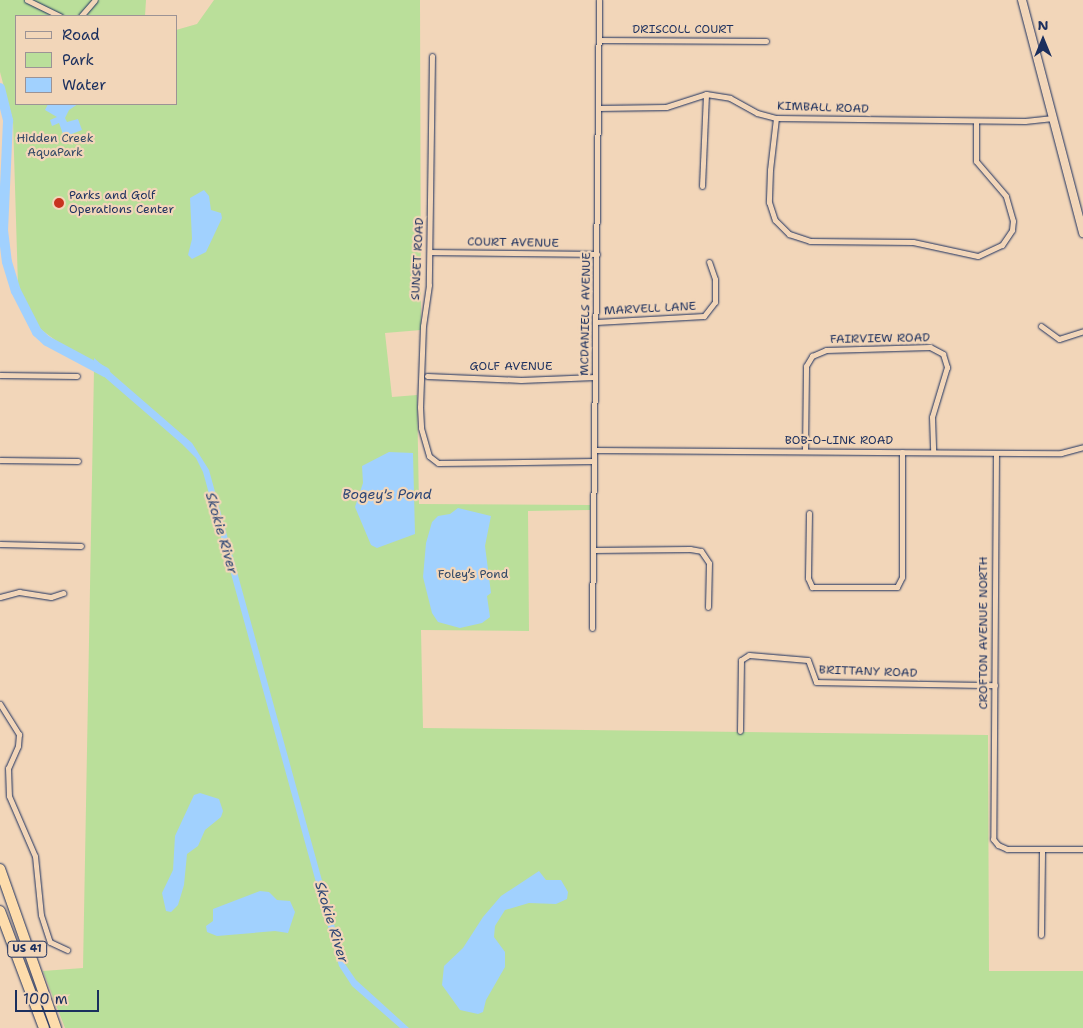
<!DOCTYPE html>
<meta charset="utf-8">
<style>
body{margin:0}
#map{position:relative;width:1083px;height:1028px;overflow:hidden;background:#f2d6b9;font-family:"Shantell Sans",sans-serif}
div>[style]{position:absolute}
.green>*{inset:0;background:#badf9a}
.water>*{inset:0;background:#a1d1fe}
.river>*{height:10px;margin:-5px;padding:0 5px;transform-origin:5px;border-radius:5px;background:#a1d1fe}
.roads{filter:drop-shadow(0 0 1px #1b2f5e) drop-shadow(0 0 1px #1b2f5e)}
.minor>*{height:5px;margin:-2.5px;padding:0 2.5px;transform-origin:2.5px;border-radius:2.5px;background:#f2d6b9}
.secondary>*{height:8px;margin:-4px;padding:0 4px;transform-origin:4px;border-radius:4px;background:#f2d6b9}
.motorway>*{height:10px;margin:-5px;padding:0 5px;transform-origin:5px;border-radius:5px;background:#fddcac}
.dots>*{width:14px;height:14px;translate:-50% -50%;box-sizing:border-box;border:2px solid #f2d6b9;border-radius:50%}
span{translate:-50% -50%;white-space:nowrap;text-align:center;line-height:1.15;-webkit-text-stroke:4.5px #f2d6b9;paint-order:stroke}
.shield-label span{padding:1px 4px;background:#f2d6b9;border:1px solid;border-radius:4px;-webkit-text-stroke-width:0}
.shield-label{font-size:11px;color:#1b2f5e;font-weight:700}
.street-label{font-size:12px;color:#1b2f5e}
.park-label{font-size:12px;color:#334967}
.poi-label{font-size:12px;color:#1b2f5e}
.left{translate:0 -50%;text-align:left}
.water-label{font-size:14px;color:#2f4776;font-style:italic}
.legend{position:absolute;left:15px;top:15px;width:162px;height:90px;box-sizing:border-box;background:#f2d6b9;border:1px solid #9c9395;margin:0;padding:6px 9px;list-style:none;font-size:15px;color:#1b2f5e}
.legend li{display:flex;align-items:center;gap:10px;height:25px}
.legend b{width:25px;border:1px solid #9c9395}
.north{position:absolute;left:1018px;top:15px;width:50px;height:50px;-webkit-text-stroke:4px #f2d6b9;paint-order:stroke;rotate:0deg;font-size:14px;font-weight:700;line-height:20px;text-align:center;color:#1b2f5e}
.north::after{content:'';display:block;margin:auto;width:18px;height:22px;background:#1b2f5e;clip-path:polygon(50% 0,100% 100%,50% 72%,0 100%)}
.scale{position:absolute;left:15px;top:990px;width:84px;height:22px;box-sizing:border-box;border:2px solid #1b2f5e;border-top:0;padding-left:6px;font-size:15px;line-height:18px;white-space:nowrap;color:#1b2f5e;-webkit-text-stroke:4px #f2d6b9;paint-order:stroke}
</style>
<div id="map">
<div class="green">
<i style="clip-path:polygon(0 0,146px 0,145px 16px,16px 16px,16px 104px,176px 104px,176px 30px,197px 24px,214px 0,420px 0,421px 330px,385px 333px,392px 397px,417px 395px,419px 504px,590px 505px,590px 510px,528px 511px,529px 631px,421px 630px,423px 728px,988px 735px,989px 971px,1083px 971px,1083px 1028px,65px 1028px,43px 971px,83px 968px,94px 369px,39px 328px,18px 286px,13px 121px,0 72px)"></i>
</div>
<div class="water">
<i style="clip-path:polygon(48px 104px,78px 104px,69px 110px,65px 118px,67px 122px,78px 119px,82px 130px,64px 137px,59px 123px,52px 126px,50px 120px,57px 117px,45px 110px)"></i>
<i style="clip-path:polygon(204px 190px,209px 196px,211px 210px,221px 213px,222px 218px,206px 252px,192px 259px,188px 255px,192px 239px,190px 198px)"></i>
<i style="clip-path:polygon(94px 358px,192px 443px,209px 470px,345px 964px,356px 980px,409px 1028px,400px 1028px,352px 986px,339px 966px,203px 472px,196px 458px,182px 444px,94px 368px)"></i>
<i style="clip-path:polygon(389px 452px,413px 453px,415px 534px,377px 548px,371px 545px,355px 507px,363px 483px,362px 466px)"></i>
<i style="clip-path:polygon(458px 508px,491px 516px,485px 546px,491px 593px,487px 596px,490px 617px,482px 623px,460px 628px,438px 622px,432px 613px,423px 577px,426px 543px,432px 522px,438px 516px,450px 514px)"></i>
<i style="clip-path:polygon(200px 793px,219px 799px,223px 811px,221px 817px,205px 830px,198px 846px,187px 854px,184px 885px,178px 905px,171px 912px,166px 911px,162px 893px,173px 870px,175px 836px,194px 795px)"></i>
<i style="clip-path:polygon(539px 871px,546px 880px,561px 880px,568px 892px,567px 899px,556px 904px,529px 903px,505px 910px,495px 926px,494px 937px,505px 952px,505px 967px,486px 1000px,483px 1012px,478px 1014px,460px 1010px,442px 985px,444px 966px,463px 948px,483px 917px,501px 896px)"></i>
<i style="clip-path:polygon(260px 891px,269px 892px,277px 900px,290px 901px,295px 912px,288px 933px,275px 931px,217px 936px,207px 932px,206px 926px,213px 921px,213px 909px)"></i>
</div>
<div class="river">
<i style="left:0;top:88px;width:34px;rotate:76deg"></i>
<i style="left:8px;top:121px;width:109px;rotate:92.6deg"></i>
<i style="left:3px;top:230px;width:32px;rotate:83deg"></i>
<i style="left:7px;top:262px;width:30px;rotate:73deg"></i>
<i style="left:16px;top:291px;width:46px;rotate:62.9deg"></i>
<i style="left:37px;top:332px;width:13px;rotate:42deg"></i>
<i style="left:47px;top:341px;width:66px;rotate:28.1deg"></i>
</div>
<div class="roads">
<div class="minor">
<i style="left:27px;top:0;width:37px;rotate:26deg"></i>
<i style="left:81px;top:16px;width:21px;rotate:-49deg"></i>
<i style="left:599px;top:40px;width:167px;rotate:0.3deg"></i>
<i style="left:432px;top:56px;width:229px;rotate:90.8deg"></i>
<i style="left:429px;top:285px;width:41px;rotate:98.3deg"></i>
<i style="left:423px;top:326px;width:81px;rotate:92.1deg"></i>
<i style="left:420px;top:407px;width:21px;rotate:87deg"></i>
<i style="left:421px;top:428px;width:29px;rotate:74deg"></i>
<i style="left:429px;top:456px;width:11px;rotate:38deg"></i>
<i style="left:438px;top:463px;width:156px;rotate:-0.7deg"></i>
<i style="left:598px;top:108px;width:68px;rotate:-0.8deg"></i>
<i style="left:666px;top:107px;width:42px;rotate:-18deg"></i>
<i style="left:706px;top:94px;width:24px;rotate:9deg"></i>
<i style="left:730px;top:98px;width:31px;rotate:29deg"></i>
<i style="left:757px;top:113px;width:20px;rotate:15deg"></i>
<i style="left:776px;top:118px;width:249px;rotate:0.7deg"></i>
<i style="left:1025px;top:121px;width:28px;rotate:-6deg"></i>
<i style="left:776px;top:118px;width:52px;rotate:96.6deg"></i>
<i style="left:770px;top:170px;width:32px;rotate:92deg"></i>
<i style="left:769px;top:202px;width:19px;rotate:72deg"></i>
<i style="left:775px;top:220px;width:20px;rotate:45deg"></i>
<i style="left:789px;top:234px;width:22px;rotate:18deg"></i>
<i style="left:810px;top:241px;width:103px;rotate:0.6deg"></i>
<i style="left:913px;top:242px;width:66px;rotate:12.2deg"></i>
<i style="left:978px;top:256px;width:26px;rotate:-25deg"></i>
<i style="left:1002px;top:245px;width:18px;rotate:-56deg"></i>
<i style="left:1012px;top:230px;width:9px;rotate:-84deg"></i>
<i style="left:1013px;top:221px;width:26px;rotate:-106deg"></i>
<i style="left:1006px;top:196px;width:46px;rotate:-130.6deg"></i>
<i style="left:976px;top:161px;width:40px;rotate:-90deg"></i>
<i style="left:702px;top:186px;width:92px;rotate:-87.5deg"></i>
<i style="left:430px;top:252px;width:167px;rotate:0.7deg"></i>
<i style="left:596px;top:322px;width:108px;rotate:-3.2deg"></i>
<i style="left:704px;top:316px;width:18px;rotate:-52deg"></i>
<i style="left:715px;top:302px;width:23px;rotate:-90deg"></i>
<i style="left:715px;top:279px;width:18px;rotate:-109deg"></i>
<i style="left:1041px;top:326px;width:22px;rotate:36deg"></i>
<i style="left:1059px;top:339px;width:25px;rotate:-18deg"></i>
<i style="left:0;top:375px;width:77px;rotate:0.7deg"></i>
<i style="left:427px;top:376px;width:94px;rotate:2.4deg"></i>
<i style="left:521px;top:380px;width:74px;rotate:-2.3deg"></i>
<i style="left:594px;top:450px;width:467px;rotate:0.4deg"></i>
<i style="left:1061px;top:453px;width:23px;rotate:-15deg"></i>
<i style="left:805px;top:451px;width:85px;rotate:-89.3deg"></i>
<i style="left:806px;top:366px;width:12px;rotate:-59deg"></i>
<i style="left:812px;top:356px;width:15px;rotate:-23deg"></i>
<i style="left:826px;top:350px;width:104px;rotate:-1.7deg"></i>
<i style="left:930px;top:347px;width:15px;rotate:28deg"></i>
<i style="left:943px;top:354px;width:14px;rotate:73deg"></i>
<i style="left:947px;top:367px;width:52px;rotate:106.7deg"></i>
<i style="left:932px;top:417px;width:35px;rotate:88deg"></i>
<i style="left:996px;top:453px;width:386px;rotate:90.4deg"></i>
<i style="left:993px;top:839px;width:8px;rotate:50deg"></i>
<i style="left:998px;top:845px;width:10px;rotate:24deg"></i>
<i style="left:1007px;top:849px;width:76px"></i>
<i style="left:0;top:460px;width:78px;rotate:0.7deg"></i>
<i style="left:809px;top:513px;width:65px;rotate:90.9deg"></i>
<i style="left:808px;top:578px;width:10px;rotate:66deg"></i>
<i style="left:812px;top:587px;width:85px"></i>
<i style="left:897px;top:587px;width:11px;rotate:-63deg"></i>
<i style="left:902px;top:577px;width:125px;rotate:-90deg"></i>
<i style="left:0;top:544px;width:81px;rotate:1.4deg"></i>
<i style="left:593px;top:550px;width:97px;rotate:-0.6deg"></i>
<i style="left:690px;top:549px;width:11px;rotate:10deg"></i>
<i style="left:701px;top:551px;width:14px;rotate:56deg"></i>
<i style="left:709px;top:563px;width:44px;rotate:91.3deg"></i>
<i style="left:0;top:597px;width:20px;rotate:-15deg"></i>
<i style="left:19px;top:592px;width:32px;rotate:9deg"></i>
<i style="left:51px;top:597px;width:13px;rotate:-18deg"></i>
<i style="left:592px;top:628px;width:628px;rotate:-89.36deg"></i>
<i style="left:0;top:704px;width:36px;rotate:58deg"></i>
<i style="left:19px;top:734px;width:12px;rotate:95deg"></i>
<i style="left:18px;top:746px;width:24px;rotate:114deg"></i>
<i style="left:8px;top:768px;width:28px;rotate:88deg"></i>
<i style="left:9px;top:796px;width:65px;rotate:66.6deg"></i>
<i style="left:35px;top:856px;width:59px;rotate:84.2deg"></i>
<i style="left:41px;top:915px;width:28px;rotate:72deg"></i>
<i style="left:50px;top:942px;width:19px;rotate:25deg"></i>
<i style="left:740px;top:731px;width:71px;rotate:-89.2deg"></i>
<i style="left:741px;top:660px;width:9px;rotate:-32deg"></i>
<i style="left:749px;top:655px;width:59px;rotate:4.8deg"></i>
<i style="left:808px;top:660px;width:23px;rotate:70deg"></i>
<i style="left:816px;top:682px;width:179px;rotate:1deg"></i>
<i style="left:1041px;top:935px;width:86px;rotate:-89.3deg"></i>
</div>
<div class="secondary">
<i style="left:1022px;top:0;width:241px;rotate:75.3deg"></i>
</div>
<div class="motorway">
<i style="left:0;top:869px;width:169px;rotate:70.6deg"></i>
<i style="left:0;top:911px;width:125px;rotate:69.4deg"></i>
</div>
</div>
<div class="dots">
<i style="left:59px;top:203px;background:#c8321e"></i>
</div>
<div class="shield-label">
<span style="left:27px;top:949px">US 41</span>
</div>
<div class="street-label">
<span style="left:683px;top:30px">DRISCOLL COURT</span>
<span style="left:823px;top:108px;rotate:2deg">KIMBALL ROAD</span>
<span style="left:513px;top:243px;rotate:1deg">COURT AVENUE</span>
<span style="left:418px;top:259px;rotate:-87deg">SUNSET ROAD</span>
<span style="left:650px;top:309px;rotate:-3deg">MARVELL LANE</span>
<span style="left:586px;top:314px;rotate:-89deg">MCDANIELS AVENUE</span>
<span style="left:880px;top:339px;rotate:-1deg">FAIRVIEW ROAD</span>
<span style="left:511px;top:367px">GOLF AVENUE</span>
<span style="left:839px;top:441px">BOB-O-LINK ROAD</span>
<span style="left:984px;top:633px;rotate:-90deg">CROFTON AVENUE NORTH</span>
<span style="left:868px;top:672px;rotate:2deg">BRITTANY ROAD</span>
</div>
<div class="park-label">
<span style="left:55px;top:146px">Hidden Creek<br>AquaPark</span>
<span style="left:473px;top:575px">Foley’s Pond</span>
</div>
<div class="poi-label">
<span class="left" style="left:69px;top:203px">Parks and Golf<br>Operations Center</span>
</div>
<div class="water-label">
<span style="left:387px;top:494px">Bogey's Pond</span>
<span style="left:222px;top:533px;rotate:74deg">Skokie River</span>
<span style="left:332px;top:922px;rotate:73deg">Skokie River</span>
</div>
<ul class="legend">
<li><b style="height:6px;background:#f2d6b9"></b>Road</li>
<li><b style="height:14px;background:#badf9a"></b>Park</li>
<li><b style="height:14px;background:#a1d1fe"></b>Water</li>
</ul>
<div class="north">N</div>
<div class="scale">100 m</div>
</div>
